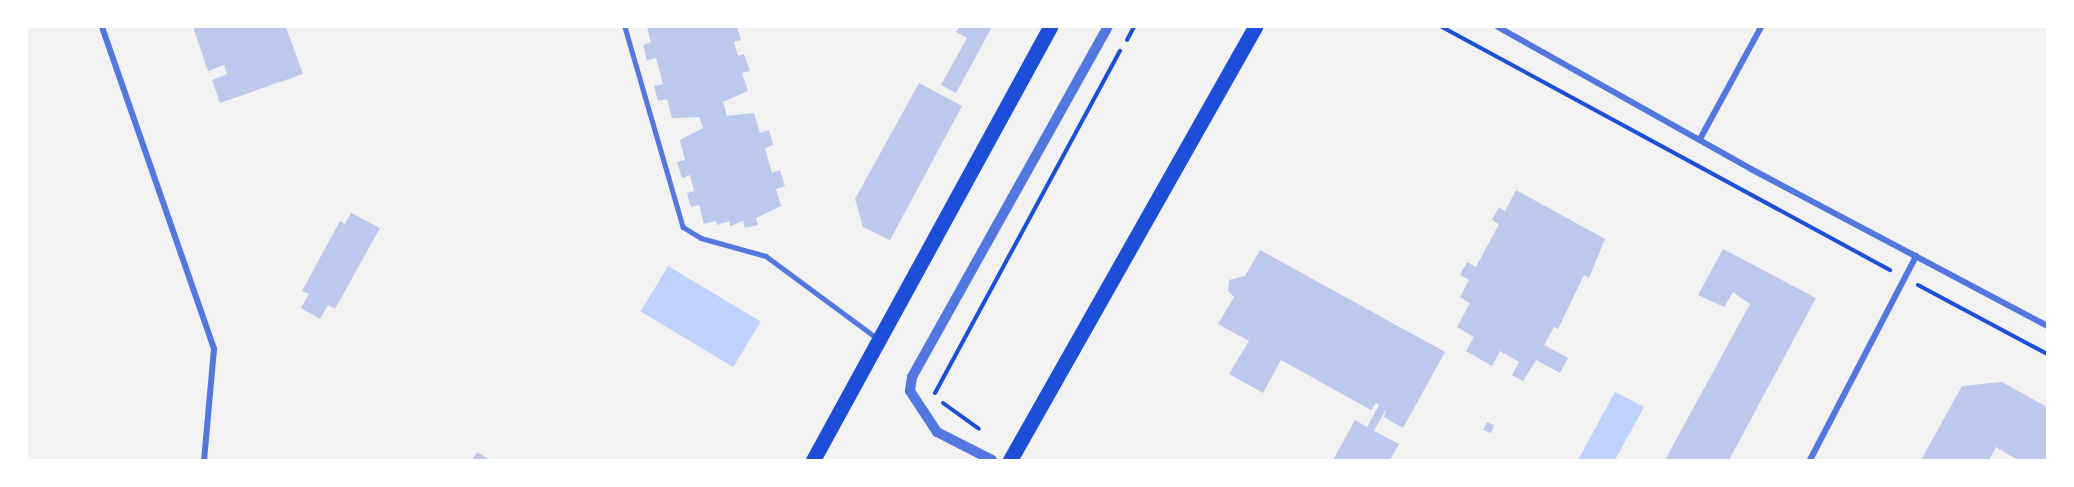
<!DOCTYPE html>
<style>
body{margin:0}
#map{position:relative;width:2074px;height:487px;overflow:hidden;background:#f2f2f2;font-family:Roboto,sans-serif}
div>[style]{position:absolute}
.water>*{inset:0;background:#bfd3fe;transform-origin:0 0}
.building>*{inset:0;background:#bdc9ec}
.path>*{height:4px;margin:-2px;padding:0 2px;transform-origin:2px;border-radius:2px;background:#1d4ed8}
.service>*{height:4.5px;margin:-2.25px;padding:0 2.25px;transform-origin:2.25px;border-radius:2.25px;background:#5277de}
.minor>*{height:6px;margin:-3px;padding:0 3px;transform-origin:3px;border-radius:3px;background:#5277de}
.tertiary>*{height:10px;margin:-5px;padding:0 5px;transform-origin:5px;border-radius:5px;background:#5277de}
.primary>*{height:15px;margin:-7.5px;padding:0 7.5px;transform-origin:7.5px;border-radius:7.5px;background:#1d4ed8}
span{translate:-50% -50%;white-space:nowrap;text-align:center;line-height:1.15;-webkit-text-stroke:4.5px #fff;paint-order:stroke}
.frame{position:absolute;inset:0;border:28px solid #fff;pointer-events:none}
</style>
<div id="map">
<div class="water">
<i style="left:668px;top:266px;width:108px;height:53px;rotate:31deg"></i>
<i style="clip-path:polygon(1615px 392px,1644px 407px,1615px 460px,1578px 460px)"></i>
</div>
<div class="building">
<i style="clip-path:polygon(193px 27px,286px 27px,303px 74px,220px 103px,212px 80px,227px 74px,224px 65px,208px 71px)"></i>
<i style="clip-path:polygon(647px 27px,737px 27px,741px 40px,734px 42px,738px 56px,744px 54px,750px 71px,742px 73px,748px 91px,723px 102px,727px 116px,754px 113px,760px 133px,769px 130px,773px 145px,765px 148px,772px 173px,780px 170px,785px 186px,776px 189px,781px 206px,756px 218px,758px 225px,745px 228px,743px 221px,730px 226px,729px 221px,717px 225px,716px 221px,704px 224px,699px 205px,691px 207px,687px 193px,694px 191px,690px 175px,682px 178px,677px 162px,685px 160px,680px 140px,703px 128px,699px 117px,672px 118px,667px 99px,658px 101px,654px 86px,663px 84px,656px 58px,647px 61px,643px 45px,651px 42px)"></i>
<i style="clip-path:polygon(959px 27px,992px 27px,956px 93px,941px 85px,967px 38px,956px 32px)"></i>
<i style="clip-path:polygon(919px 83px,962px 106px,890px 240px,863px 227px,855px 199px)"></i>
<i style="clip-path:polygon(1516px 190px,1605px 239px,1589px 278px,1584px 275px,1558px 329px,1554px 327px,1544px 345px,1568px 358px,1560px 373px,1536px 360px,1523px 381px,1512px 375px,1519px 362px,1500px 351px,1492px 366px,1466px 351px,1474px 337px,1457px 327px,1470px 303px,1460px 297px,1469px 280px,1460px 275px,1467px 262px,1476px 267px,1499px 224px,1492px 220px,1499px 207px,1505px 211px)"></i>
<i style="clip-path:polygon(351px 213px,380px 228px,335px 309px,328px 305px,320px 319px,301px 308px,309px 294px,302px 291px,340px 221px,345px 224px)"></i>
<i style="clip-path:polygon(1723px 249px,1816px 298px,1729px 460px,1665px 460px,1750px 304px,1733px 292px,1724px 307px,1698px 295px)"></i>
<i style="clip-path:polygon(1260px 250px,1445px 352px,1403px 428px,1384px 417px,1386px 409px,1374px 431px,1399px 444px,1390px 460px,1333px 460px,1355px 420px,1367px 427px,1379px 405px,1376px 403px,1371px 410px,1281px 360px,1263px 393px,1229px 374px,1249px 341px,1218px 324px,1234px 297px,1228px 291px,1229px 280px,1245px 276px)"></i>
<i style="clip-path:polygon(2002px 382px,2047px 407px,2047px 460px,2018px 460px,1996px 447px,1989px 460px,1921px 460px,1962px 386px)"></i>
<i style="clip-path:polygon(1487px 422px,1494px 425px,1491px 433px,1483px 430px)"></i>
<i style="clip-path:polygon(477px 452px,490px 460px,472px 460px)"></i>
</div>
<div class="path">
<i style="left:1442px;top:27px;width:510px;rotate:28.48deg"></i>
<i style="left:1127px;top:40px;width:15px;rotate:-62deg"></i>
<i style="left:1918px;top:285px;width:146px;rotate:28.1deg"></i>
<i style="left:935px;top:393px;width:389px;rotate:-61.6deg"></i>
<i style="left:943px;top:403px;width:44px;rotate:35.8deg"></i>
</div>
<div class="service">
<i style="left:625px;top:27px;width:208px;rotate:73.8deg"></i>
<i style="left:683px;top:227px;width:21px;rotate:31deg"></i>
<i style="left:701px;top:238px;width:67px;rotate:15.5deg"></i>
<i style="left:766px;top:256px;width:138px;rotate:36.5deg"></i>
</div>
<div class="minor">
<i style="left:102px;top:27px;width:341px;rotate:70.8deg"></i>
<i style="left:214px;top:349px;width:111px;rotate:95.1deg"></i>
<i style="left:1498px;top:27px;width:290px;rotate:29.3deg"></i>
<i style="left:1751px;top:169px;width:335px;rotate:27.9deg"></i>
<i style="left:1700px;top:139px;width:128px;rotate:-61.4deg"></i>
<i style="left:1810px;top:460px;width:230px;rotate:-62.5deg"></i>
</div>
<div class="tertiary">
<i style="left:992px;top:460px;width:62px;rotate:-153deg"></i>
<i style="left:937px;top:432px;width:49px;rotate:-123.4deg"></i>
<i style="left:910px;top:391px;width:14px;rotate:-82deg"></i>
<i style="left:912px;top:377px;width:401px;rotate:-60.8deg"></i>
</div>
<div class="primary">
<i style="left:813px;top:460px;width:494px;rotate:-61.3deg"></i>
<i style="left:1010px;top:460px;width:498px;rotate:-60.5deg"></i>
</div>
<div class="frame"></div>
</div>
